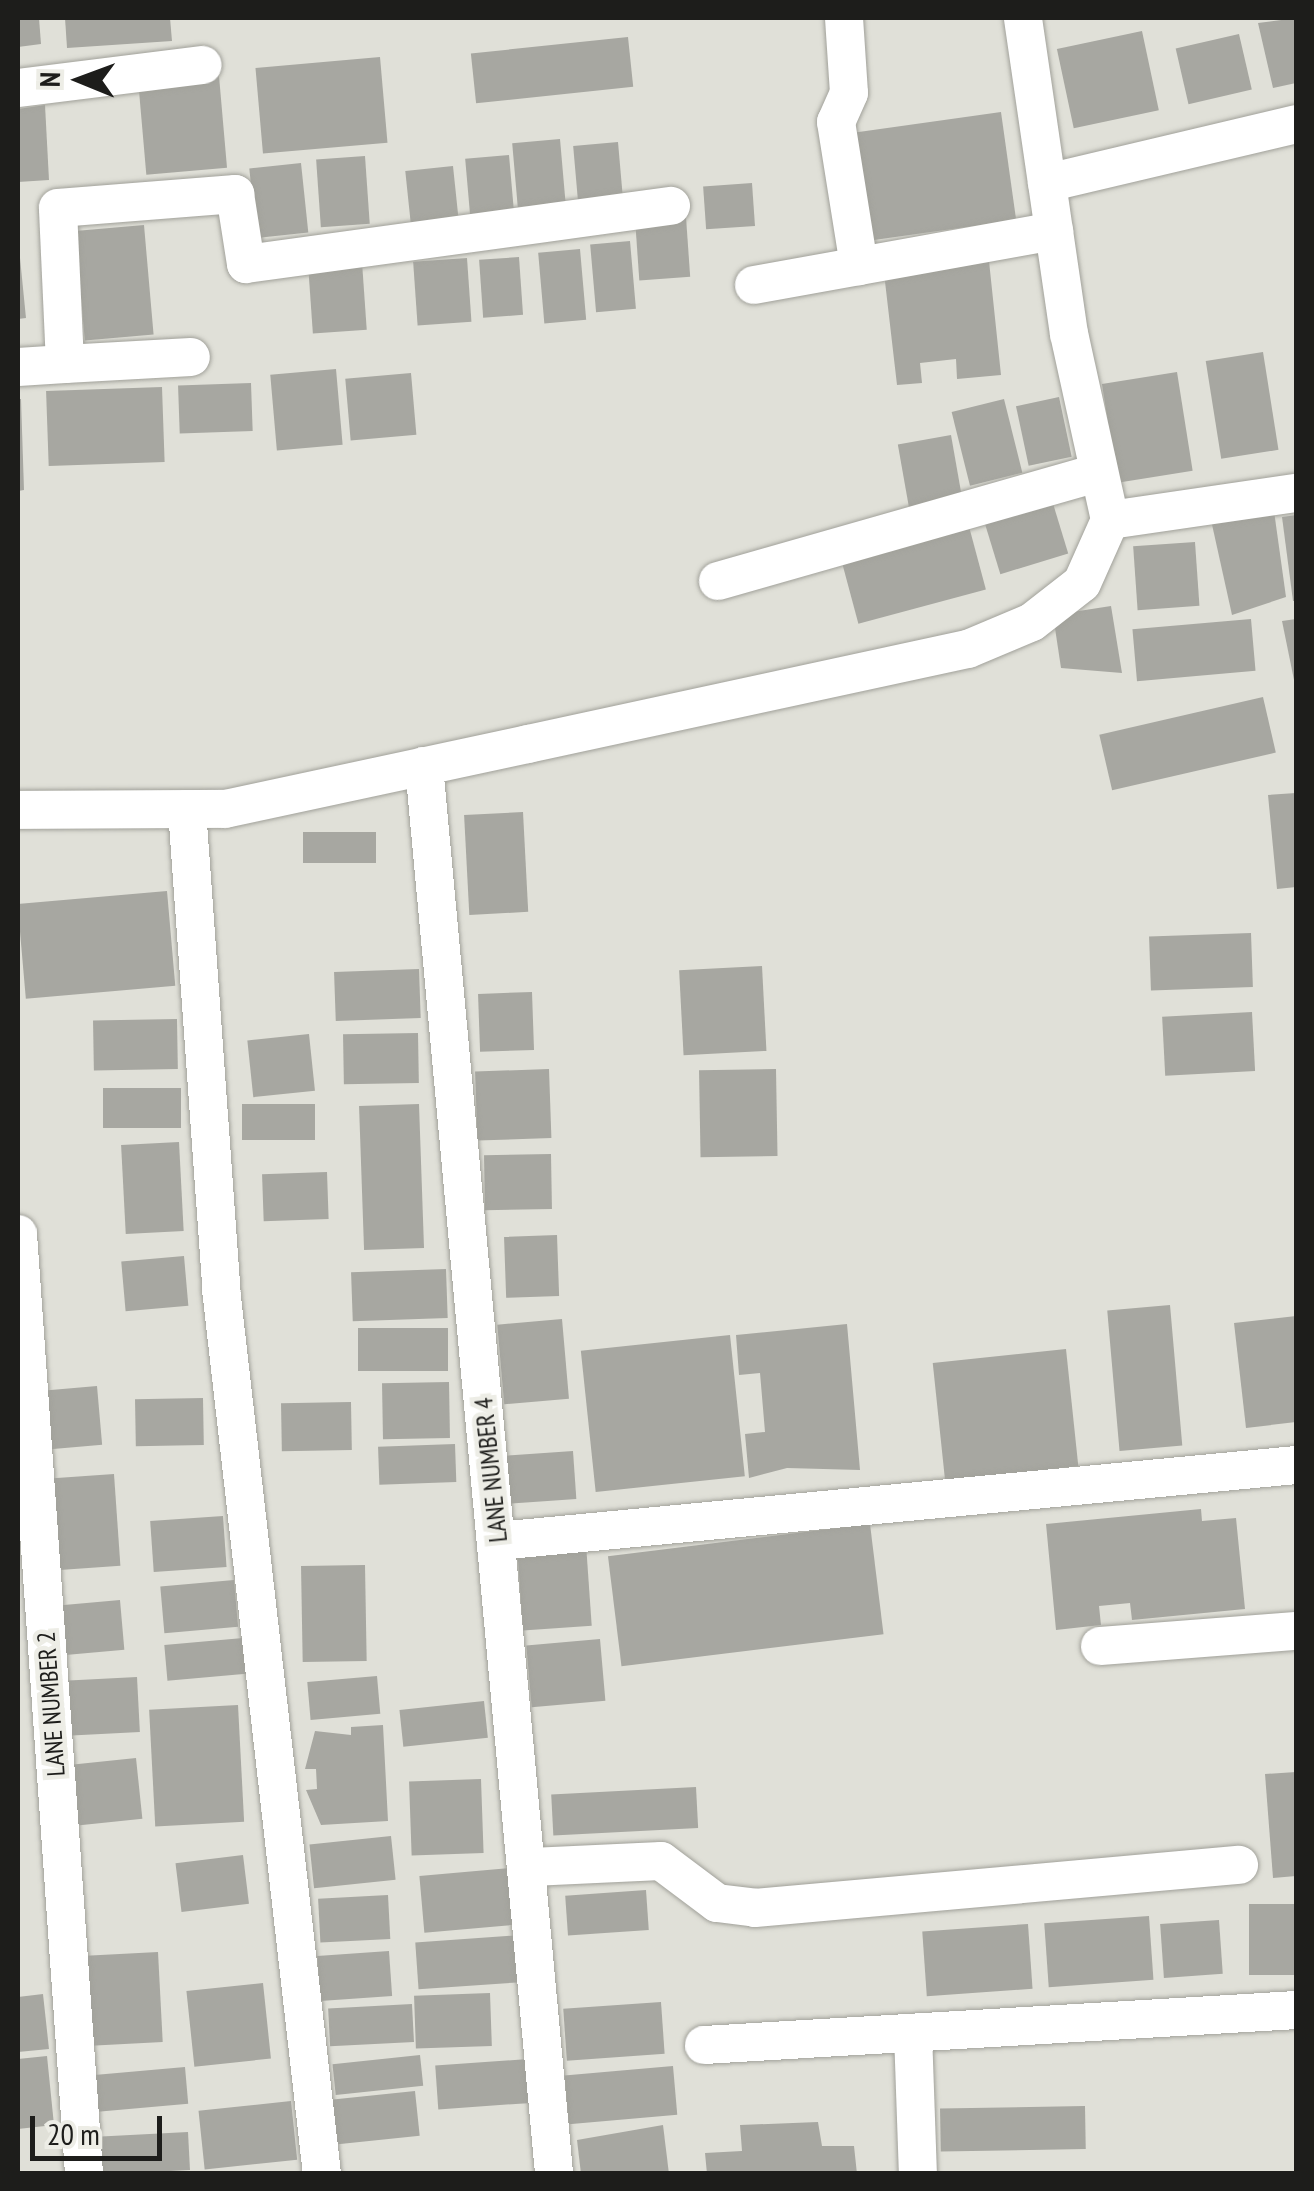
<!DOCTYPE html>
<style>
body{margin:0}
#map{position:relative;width:1314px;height:2191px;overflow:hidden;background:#e0e0d8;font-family:"PT Sans Narrow",sans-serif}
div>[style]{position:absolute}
.building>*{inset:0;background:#a7a7a1;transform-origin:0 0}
.roads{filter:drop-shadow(0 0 2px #a1a19a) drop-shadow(0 0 2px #a1a19a)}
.street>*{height:38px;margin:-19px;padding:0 19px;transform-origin:19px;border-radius:19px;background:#fff}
span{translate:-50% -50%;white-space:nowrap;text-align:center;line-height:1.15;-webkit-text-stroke:9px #edede6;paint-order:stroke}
.street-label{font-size:25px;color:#1d1d1b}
.frame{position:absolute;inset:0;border:20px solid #1d1d1b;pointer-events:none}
.north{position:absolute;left:30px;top:30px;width:100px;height:100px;-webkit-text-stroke:8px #edede6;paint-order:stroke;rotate:271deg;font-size:28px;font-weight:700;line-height:40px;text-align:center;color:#1d1d1b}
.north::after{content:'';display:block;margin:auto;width:35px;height:45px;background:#1d1d1b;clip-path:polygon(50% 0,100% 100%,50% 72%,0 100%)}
.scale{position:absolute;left:30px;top:2116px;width:132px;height:45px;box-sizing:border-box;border:5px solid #1d1d1b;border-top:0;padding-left:12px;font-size:30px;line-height:35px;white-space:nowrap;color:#1d1d1b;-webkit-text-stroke:8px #edede6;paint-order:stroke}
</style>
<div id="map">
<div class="building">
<i style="clip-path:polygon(18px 18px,39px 18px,41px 44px,18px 47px)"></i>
<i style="clip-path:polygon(65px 18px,170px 18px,172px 41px,67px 48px)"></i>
<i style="clip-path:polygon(1296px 18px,1296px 83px,1273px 88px,1258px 23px)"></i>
<i style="left:1142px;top:31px;width:81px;height:87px;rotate:78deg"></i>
<i style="left:1239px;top:34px;width:57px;height:65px;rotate:77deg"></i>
<i style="left:628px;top:37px;width:50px;height:158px;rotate:84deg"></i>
<i style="left:380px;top:57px;width:86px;height:125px;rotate:85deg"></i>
<i style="left:219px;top:76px;width:92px;height:81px;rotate:85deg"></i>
<i style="clip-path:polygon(45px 105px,49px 180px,18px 182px,18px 109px)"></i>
<i style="left:1001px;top:112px;width:109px;height:158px;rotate:82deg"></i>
<i style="left:560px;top:139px;width:64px;height:48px;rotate:85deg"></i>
<i style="left:618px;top:142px;width:56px;height:45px;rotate:85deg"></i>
<i style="left:509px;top:155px;width:66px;height:44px;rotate:85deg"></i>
<i style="left:365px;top:156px;width:68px;height:49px;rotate:86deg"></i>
<i style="left:301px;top:163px;width:70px;height:52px;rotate:84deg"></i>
<i style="left:453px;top:166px;width:62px;height:48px;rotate:84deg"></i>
<i style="left:752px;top:183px;width:43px;height:49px;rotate:86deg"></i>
<i style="left:686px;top:217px;width:60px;height:51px;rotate:86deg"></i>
<i style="left:144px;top:225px;width:110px;height:69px;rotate:85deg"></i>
<i style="clip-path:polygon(18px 238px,26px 318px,18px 319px)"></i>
<i style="left:630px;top:241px;width:68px;height:40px;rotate:85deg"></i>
<i style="left:580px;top:249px;width:71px;height:42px;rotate:85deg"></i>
<i style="left:519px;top:257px;width:58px;height:40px;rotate:86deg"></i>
<i style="left:467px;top:258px;width:64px;height:54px;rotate:86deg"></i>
<i style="clip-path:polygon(989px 261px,1001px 375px,957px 379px,956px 359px,920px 363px,922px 383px,897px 385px,884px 273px)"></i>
<i style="left:362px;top:262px;width:68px;height:54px;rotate:86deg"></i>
<i style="left:1263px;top:352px;width:99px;height:58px;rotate:81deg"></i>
<i style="left:336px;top:369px;width:76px;height:66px;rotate:85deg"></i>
<i style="left:1177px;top:372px;width:100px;height:76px;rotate:81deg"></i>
<i style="left:411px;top:373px;width:62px;height:66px;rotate:85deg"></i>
<i style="left:251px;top:383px;width:48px;height:73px;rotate:88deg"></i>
<i style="left:162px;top:387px;width:75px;height:116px;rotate:88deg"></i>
<i style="left:1059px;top:397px;width:61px;height:44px;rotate:78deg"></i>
<i style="clip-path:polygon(18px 399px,21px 399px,24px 490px,18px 491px)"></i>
<i style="left:1004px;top:399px;width:76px;height:54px;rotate:76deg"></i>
<i style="left:951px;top:435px;width:66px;height:54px;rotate:80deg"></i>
<i style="left:1051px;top:497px;width:59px;height:71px;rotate:73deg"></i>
<i style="clip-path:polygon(1274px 511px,1286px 597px,1232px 615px,1211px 520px)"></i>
<i style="clip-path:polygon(1296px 515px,1296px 601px,1293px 601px,1282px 517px)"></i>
<i style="left:967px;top:519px;width:73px;height:132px;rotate:75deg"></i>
<i style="left:1195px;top:542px;width:64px;height:62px;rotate:86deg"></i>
<i style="clip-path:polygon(1111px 606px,1122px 673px,1061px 668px,1053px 615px)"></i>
<i style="left:1251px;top:619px;width:52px;height:119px;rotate:85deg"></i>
<i style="clip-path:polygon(1296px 619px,1296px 680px,1294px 680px,1282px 621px)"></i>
<i style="left:1263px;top:697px;width:57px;height:168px;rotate:77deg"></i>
<i style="clip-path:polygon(1296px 793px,1296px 887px,1277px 889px,1268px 795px)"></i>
<i style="left:523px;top:812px;width:100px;height:59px;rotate:87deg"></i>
<i style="left:376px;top:832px;width:31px;height:73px;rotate:90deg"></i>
<i style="left:167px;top:891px;width:95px;height:150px;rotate:85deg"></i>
<i style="left:1251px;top:933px;width:54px;height:102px;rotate:88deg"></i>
<i style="left:762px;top:966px;width:85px;height:83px;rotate:87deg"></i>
<i style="left:419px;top:969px;width:49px;height:85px;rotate:88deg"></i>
<i style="left:532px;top:992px;width:58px;height:54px;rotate:88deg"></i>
<i style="left:1252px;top:1012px;width:59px;height:90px;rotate:87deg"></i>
<i style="left:177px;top:1019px;width:50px;height:84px;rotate:89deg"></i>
<i style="left:418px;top:1033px;width:50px;height:75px;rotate:89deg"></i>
<i style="left:309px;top:1034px;width:57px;height:62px;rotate:84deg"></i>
<i style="left:549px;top:1069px;width:69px;height:74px;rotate:88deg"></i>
<i style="left:776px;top:1069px;width:87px;height:77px;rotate:89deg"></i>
<i style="left:181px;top:1088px;width:40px;height:78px;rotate:90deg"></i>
<i style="left:315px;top:1104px;width:36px;height:73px;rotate:90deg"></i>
<i style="left:419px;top:1104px;width:144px;height:60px;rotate:88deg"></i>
<i style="left:179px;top:1142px;width:89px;height:58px;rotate:87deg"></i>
<i style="left:551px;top:1154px;width:55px;height:67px;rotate:89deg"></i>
<i style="left:327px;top:1172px;width:47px;height:65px;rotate:88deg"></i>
<i style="left:557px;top:1235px;width:61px;height:53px;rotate:88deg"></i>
<i style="left:184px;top:1256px;width:50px;height:63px;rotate:85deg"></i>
<i style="left:446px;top:1269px;width:49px;height:95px;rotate:88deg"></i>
<i style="left:1170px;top:1305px;width:141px;height:63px;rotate:85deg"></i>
<i style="clip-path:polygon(1296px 1316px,1296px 1422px,1246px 1428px,1234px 1323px)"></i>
<i style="left:562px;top:1319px;width:80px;height:65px;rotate:85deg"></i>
<i style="clip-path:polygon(847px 1324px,860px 1470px,787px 1468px,749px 1478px,745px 1434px,765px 1432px,760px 1373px,739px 1375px,736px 1335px)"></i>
<i style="left:448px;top:1328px;width:43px;height:90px;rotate:90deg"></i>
<i style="left:730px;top:1335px;width:142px;height:150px;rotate:84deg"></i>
<i style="left:1066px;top:1349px;width:118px;height:134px;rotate:84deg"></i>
<i style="left:449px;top:1382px;width:56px;height:67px;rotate:89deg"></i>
<i style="left:97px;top:1386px;width:59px;height:52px;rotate:85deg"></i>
<i style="left:203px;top:1398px;width:47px;height:68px;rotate:89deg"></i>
<i style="left:351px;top:1402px;width:48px;height:70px;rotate:89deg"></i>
<i style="left:455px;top:1444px;width:38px;height:77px;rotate:88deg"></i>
<i style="left:573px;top:1451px;width:48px;height:72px;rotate:86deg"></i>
<i style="left:114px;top:1474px;width:92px;height:68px;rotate:86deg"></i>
<i style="clip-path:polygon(1201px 1509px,1202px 1521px,1236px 1518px,1245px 1609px,1132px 1620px,1130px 1603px,1099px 1606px,1101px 1625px,1056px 1630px,1046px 1524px)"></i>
<i style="left:223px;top:1516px;width:51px;height:73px;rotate:86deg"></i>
<i style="left:870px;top:1524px;width:111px;height:264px;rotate:83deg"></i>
<i style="left:586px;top:1544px;width:82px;height:69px;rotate:86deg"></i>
<i style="left:365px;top:1565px;width:96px;height:64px;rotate:89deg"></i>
<i style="left:234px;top:1580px;width:47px;height:74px;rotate:85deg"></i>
<i style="left:120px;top:1600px;width:50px;height:59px;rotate:85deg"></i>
<i style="left:243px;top:1638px;width:36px;height:79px;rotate:85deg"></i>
<i style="left:600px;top:1639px;width:62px;height:74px;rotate:85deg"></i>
<i style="left:377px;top:1676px;width:38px;height:70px;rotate:85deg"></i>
<i style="left:137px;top:1677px;width:55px;height:78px;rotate:87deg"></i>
<i style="left:484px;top:1701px;width:37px;height:85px;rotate:84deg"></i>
<i style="left:238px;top:1705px;width:117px;height:89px;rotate:87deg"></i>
<i style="clip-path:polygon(383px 1725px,388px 1821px,321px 1825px,306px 1790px,317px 1789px,316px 1769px,305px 1769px,315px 1731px,351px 1735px,351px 1727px)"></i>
<i style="left:136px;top:1758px;width:61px;height:75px;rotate:84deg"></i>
<i style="clip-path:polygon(1296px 1772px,1296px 1876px,1273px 1878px,1265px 1774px)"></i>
<i style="left:481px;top:1779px;width:74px;height:72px;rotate:88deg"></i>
<i style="left:696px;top:1787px;width:41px;height:145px;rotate:87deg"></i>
<i style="left:391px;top:1836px;width:44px;height:82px;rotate:84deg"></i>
<i style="left:243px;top:1855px;width:49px;height:68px;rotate:83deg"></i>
<i style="left:521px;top:1867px;width:57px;height:102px;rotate:85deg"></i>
<i style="left:646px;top:1890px;width:40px;height:81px;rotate:86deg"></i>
<i style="left:388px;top:1895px;width:44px;height:70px;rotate:87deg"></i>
<i style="left:1296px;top:1904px;width:71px;height:47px;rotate:90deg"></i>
<i style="left:1149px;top:1916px;width:64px;height:105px;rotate:86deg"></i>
<i style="left:1219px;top:1920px;width:54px;height:59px;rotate:86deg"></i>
<i style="left:1028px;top:1924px;width:65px;height:106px;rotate:86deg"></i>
<i style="left:522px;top:1935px;width:47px;height:107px;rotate:86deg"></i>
<i style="left:389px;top:1951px;width:45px;height:72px;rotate:86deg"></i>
<i style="left:158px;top:1952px;width:90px;height:72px;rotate:87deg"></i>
<i style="left:263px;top:1983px;width:76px;height:77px;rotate:84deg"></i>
<i style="left:490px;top:1993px;width:53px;height:76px;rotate:88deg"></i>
<i style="clip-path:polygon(43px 1994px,49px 2049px,18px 2052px,18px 1997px)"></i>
<i style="left:661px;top:2002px;width:52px;height:98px;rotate:86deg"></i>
<i style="left:412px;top:2004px;width:38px;height:84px;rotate:87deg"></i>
<i style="left:420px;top:2055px;width:31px;height:88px;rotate:84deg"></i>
<i style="clip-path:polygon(47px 2056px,54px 2125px,18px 2129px,18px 2059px)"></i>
<i style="left:528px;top:2059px;width:44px;height:93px;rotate:86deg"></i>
<i style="left:673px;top:2066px;width:49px;height:109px;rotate:85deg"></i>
<i style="left:185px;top:2067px;width:37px;height:105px;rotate:85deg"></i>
<i style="left:415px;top:2091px;width:45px;height:92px;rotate:84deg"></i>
<i style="left:291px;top:2101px;width:59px;height:93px;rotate:84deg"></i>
<i style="left:1085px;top:2106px;width:43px;height:145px;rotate:89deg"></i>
<i style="clip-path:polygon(818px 2122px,822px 2146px,854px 2146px,857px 2174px,707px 2174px,705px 2153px,742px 2151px,740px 2125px)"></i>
<i style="clip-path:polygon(663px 2125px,669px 2174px,581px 2174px,577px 2140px)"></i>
<i style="left:188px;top:2132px;width:38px;height:101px;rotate:87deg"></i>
</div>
<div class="roads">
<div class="street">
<i style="left:844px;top:18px;width:75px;rotate:86.2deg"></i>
<i style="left:849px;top:93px;width:32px;rotate:114deg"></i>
<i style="left:836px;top:122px;width:146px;rotate:80.9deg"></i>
<i style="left:18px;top:88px;width:186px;rotate:-7.1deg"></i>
<i style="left:1047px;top:183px;width:256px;rotate:-13.3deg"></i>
<i style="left:754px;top:285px;width:305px;rotate:-10.2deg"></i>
<i style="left:65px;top:364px;width:126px;rotate:-3.2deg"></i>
<i style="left:18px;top:367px;width:47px;rotate:-3.7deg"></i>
<i style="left:65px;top:364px;width:156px;rotate:-92.6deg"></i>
<i style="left:58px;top:208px;width:178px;rotate:-4.5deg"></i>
<i style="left:235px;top:194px;width:71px;rotate:81.1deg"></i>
<i style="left:246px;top:264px;width:429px;rotate:-7.8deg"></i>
<i style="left:1110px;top:520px;width:188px;rotate:-8.3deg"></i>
<i style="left:718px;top:581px;width:395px;rotate:-15.9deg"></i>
<i style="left:424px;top:766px;width:1414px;rotate:84.72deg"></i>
<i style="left:187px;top:809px;width:481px;rotate:85.9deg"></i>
<i style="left:221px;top:1289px;width:891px;rotate:83.49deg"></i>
<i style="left:18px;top:810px;width:207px;rotate:-0.3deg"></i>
<i style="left:225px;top:809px;width:310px;rotate:-12.1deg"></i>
<i style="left:528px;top:744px;width:450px;rotate:-12.2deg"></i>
<i style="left:968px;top:649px;width:69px;rotate:-22.9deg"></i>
<i style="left:1032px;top:622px;width:63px;rotate:-38deg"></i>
<i style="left:1082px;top:583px;width:69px;rotate:-66deg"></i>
<i style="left:1110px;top:520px;width:190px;rotate:-102.4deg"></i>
<i style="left:1069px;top:334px;width:319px;rotate:-98.3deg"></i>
<i style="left:18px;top:1234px;width:942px;rotate:85.98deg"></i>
<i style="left:498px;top:1541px;width:802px;rotate:-5.44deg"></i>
<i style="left:1100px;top:1646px;width:197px;rotate:-4.4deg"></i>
<i style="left:531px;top:1867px;width:130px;rotate:-2.6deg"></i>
<i style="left:661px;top:1861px;width:70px;rotate:36.9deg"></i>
<i style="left:717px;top:1903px;width:38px;rotate:7deg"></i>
<i style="left:755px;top:1908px;width:486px;rotate:-5.1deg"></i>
<i style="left:913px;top:2033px;width:141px;rotate:88deg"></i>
<i style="left:704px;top:2045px;width:593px;rotate:-3.38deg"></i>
</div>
</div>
<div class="street-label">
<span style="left:491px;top:1470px;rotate:-96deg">LANE NUMBER 4</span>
<span style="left:51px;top:1704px;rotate:-94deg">LANE NUMBER 2</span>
</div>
<div class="frame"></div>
<div class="north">N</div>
<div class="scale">20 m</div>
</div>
